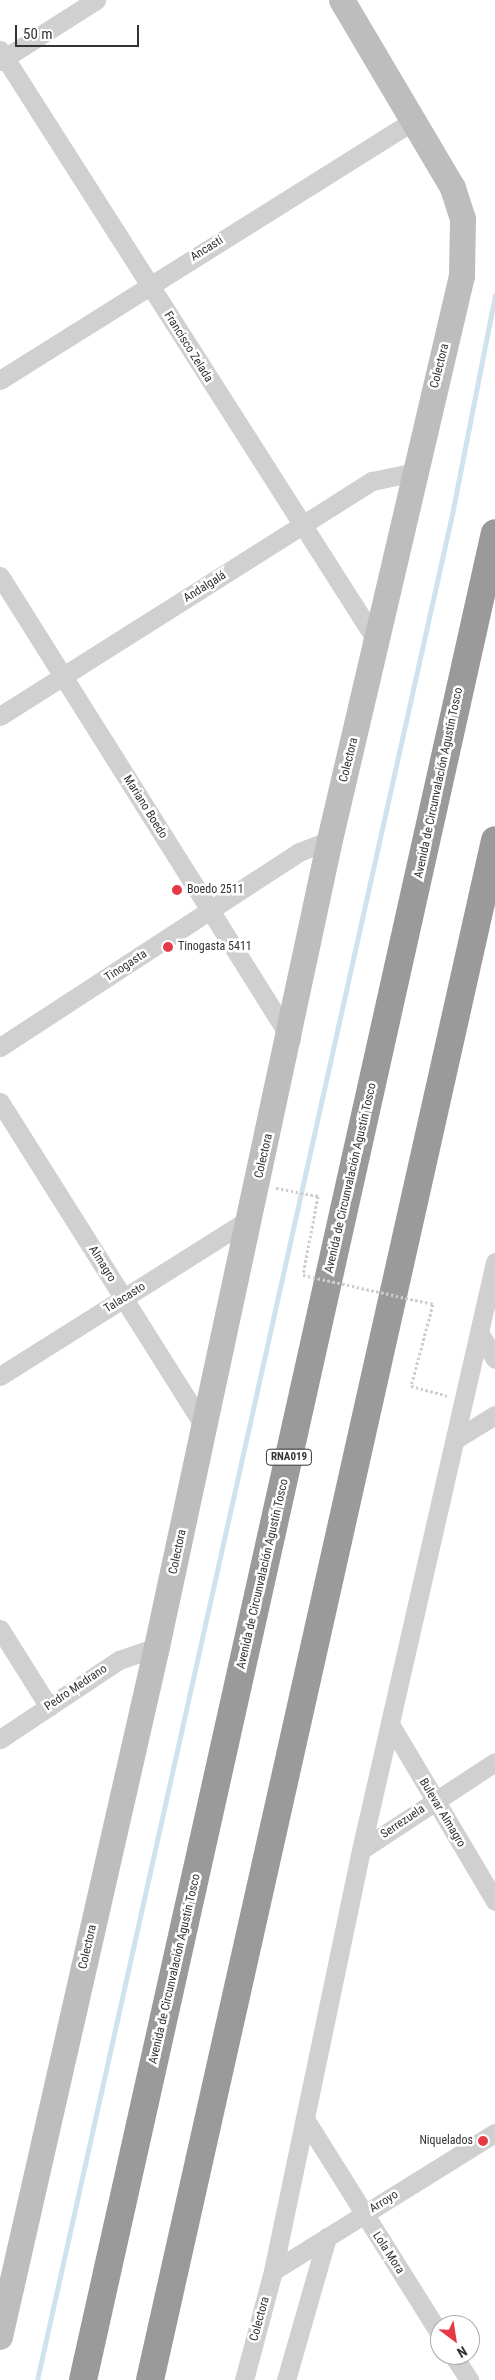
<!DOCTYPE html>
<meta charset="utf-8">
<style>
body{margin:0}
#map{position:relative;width:495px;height:2380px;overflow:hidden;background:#fff;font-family:"Roboto Condensed",sans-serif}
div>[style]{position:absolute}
.stream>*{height:5px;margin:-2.5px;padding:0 2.5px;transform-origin:2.5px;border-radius:2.5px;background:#cfe2ee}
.path>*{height:3px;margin-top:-1.5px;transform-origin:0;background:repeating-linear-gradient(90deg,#cdcdcd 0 2.5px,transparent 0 5px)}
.street>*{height:19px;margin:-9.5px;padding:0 9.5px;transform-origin:9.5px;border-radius:9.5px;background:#d0d0d0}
.secondary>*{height:26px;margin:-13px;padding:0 13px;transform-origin:13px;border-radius:13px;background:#bdbdbd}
.highway>*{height:28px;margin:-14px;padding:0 14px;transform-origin:14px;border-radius:14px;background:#9a9a9a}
.path-bridge>*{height:3px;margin-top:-1.5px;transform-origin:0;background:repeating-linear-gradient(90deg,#cdcdcd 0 2.5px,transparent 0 5px)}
.dots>*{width:14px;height:14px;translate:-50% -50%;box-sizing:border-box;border:2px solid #fff;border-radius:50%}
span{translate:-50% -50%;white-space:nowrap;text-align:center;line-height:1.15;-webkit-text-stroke:5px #fff;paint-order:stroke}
.shield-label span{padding:1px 4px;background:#fff;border:1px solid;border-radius:4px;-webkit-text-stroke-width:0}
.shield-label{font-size:11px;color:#333;font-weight:700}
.street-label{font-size:12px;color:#333}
.poi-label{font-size:12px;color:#333}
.left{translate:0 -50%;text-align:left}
.right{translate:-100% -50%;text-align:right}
.north{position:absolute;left:430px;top:2315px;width:50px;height:50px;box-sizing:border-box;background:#fff;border:1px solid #adadad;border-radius:50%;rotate:149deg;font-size:14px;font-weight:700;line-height:20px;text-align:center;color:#333}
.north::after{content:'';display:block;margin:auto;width:18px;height:22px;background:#e63946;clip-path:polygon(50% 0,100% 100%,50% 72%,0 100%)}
.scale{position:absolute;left:15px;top:25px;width:124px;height:22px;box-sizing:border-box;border:2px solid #333;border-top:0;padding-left:6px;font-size:15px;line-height:18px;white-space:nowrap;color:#333;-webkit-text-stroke:4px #fff;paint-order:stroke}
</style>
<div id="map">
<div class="stream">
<i style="left:37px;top:2380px;width:1917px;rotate:-77.46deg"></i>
<i style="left:453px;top:509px;width:218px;rotate:-78.9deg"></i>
</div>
<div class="path">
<i style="left:276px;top:1188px;width:43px;rotate:10.8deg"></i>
<i style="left:318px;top:1196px;width:80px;rotate:100.8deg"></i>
<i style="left:433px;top:1304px;width:85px;rotate:105deg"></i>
<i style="left:411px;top:1386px;width:39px;rotate:15deg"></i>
</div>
<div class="street">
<i style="left:0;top:50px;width:703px;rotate:57.49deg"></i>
<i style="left:0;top:61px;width:114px;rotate:-32.4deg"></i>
<i style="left:0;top:380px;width:490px;rotate:-32.1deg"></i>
<i style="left:0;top:576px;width:547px;rotate:57.85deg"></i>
<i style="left:0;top:716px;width:440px;rotate:-32.3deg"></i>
<i style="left:372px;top:481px;width:44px;rotate:-11.8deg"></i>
<i style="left:0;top:1047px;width:357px;rotate:-33.1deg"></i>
<i style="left:299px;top:852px;width:33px;rotate:-21deg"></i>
<i style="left:0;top:1102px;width:384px;rotate:57.8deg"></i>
<i style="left:480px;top:1334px;width:29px;rotate:59deg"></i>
<i style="left:0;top:1376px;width:294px;rotate:-32.2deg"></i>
<i style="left:456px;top:1439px;width:46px;rotate:-31.6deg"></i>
<i style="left:0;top:1629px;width:92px;rotate:57.9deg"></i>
<i style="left:390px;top:1724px;width:206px;rotate:59.3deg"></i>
<i style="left:0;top:1739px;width:143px;rotate:-33.6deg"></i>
<i style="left:119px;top:1660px;width:40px;rotate:-18.9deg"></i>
<i style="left:361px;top:1850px;width:160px;rotate:-33.3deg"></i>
<i style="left:305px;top:2119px;width:254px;rotate:57.9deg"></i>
<i style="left:273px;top:2271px;width:261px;rotate:-31.9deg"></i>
<i style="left:453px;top:2355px;width:30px;rotate:57deg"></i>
<i style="left:244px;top:2380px;width:113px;rotate:-75.1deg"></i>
<i style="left:273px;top:2271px;width:430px;rotate:-78.2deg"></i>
<i style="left:361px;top:1850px;width:603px;rotate:-77.16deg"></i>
<i style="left:286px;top:2380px;width:149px;rotate:-74deg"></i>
</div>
<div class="secondary">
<i style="left:0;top:2337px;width:708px;rotate:-77.18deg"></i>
<i style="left:157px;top:1647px;width:825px;rotate:-77.9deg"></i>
<i style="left:330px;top:840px;width:579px;rotate:-76.83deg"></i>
<i style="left:462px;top:276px;width:57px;rotate:-89deg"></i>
<i style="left:463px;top:219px;width:33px;rotate:-108deg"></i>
<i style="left:453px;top:188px;width:218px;rotate:-120.6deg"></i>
</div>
<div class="highway">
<i style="left:83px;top:2380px;width:1892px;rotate:-77.43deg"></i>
<i style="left:150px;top:2380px;width:1578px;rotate:-77.37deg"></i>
</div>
<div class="path-bridge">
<i style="left:303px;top:1275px;width:133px;rotate:12.6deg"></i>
</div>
<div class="dots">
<i style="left:177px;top:890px;background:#e63946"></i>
<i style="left:168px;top:947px;background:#e63946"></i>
<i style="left:483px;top:2141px;background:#e63946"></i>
</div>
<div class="shield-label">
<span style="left:289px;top:1457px">RNA019</span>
</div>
<div class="street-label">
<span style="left:207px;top:249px;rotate:-32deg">Ancasti</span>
<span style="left:188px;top:347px;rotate:58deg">Francisco Zelada</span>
<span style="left:440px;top:366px;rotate:-76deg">Colectora</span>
<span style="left:205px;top:587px;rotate:-32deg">Andalgalá</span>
<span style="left:349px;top:760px;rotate:-76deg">Colectora</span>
<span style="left:439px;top:783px;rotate:-78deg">Avenida de Circunvalación Agustín Tosco</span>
<span style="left:145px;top:807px;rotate:58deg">Mariano Boedo</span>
<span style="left:126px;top:966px;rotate:-33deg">Tinogasta</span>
<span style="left:264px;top:1156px;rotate:-77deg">Colectora</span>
<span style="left:351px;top:1178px;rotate:-77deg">Avenida de Circunvalación Agustín Tosco</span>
<span style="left:102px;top:1264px;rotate:58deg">Almagro</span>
<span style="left:125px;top:1298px;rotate:-32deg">Talacasto</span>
<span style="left:178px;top:1552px;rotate:-78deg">Colectora</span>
<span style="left:263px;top:1574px;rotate:-77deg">Avenida de Circunvalación Agustín Tosco</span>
<span style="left:76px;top:1688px;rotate:-34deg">Pedro Medrano</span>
<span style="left:442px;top:1813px;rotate:59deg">Bulevar Almagro</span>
<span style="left:403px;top:1822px;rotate:-34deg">Serrezuela</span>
<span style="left:88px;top:1947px;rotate:-77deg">Colectora</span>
<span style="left:175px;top:1969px;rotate:-77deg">Avenida de Circunvalación Agustín Tosco</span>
<span style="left:384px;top:2202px;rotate:-32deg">Arroyo</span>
<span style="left:388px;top:2253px;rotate:57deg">Lola Mora</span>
<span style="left:260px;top:2319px;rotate:-75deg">Colectora</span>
</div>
<div class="poi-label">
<span class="left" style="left:187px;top:890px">Boedo 2511</span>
<span class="left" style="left:178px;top:947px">Tinogasta 5411</span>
<span class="right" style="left:473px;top:2141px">Niquelados</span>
</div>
<div class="north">N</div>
<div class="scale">50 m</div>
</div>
